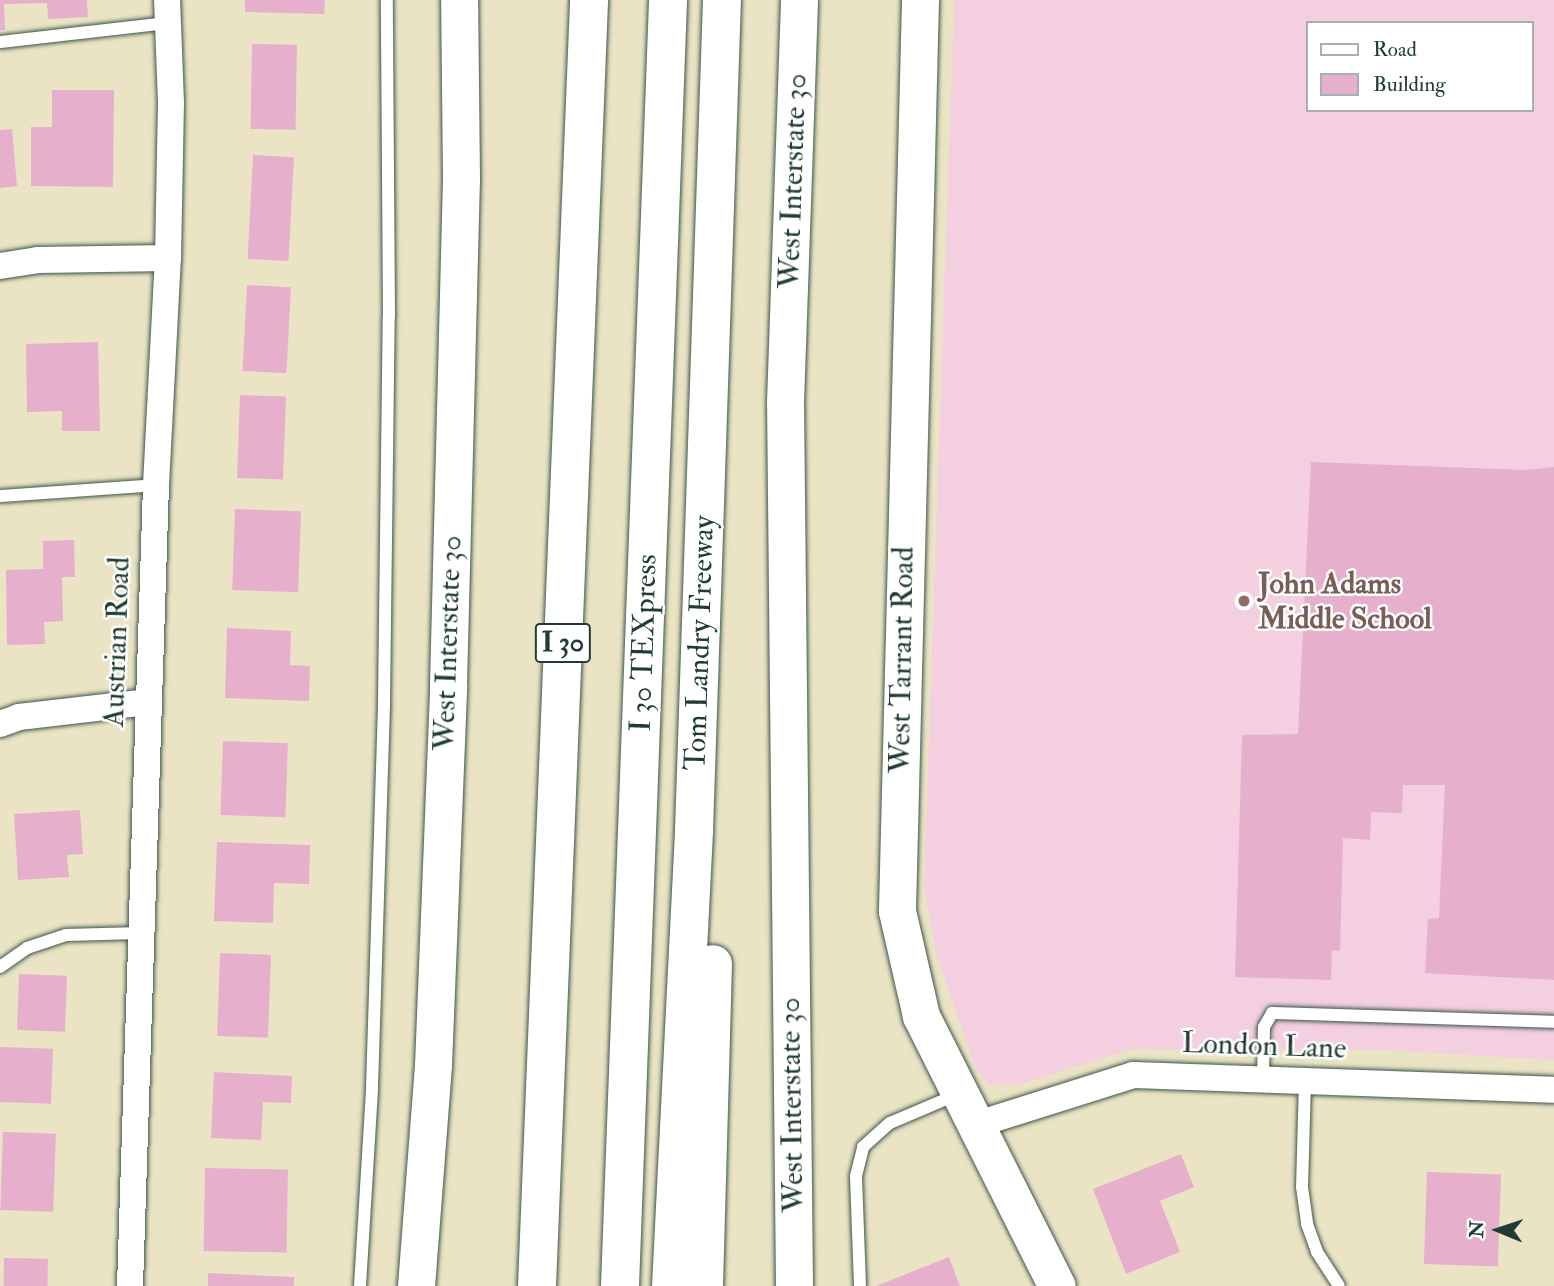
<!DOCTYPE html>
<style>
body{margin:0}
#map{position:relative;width:1554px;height:1286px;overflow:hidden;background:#eae4c5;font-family:"IM FELL Double Pica",serif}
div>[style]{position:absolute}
.built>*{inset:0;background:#f3cfe0}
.building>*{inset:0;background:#e6b0cd;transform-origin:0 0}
.roads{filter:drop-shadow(0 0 2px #3d564a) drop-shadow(0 0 2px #3d564a)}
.lane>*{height:12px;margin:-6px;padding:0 6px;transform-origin:6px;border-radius:6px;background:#fff}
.street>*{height:26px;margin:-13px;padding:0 13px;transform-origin:13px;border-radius:13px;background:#fff}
.secondary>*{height:37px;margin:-18.5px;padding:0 18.5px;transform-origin:18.5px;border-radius:18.5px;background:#fff}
.highway>*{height:38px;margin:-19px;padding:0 19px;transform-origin:19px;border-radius:19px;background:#fff}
.dots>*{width:19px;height:19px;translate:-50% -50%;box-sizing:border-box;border:4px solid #fff;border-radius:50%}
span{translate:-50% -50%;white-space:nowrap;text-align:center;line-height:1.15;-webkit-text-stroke:5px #fff;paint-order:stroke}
.shield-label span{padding:2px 5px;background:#fff;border:2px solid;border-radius:5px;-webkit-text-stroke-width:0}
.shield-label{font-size:28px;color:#1f3d34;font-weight:700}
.street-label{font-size:30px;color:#1f3d34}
.education-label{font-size:30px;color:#785e54;font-weight:700}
.left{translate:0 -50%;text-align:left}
.legend{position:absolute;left:1306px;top:21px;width:228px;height:91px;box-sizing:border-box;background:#fff;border:2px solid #a5b1ae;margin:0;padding:9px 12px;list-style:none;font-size:21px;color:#1f3d34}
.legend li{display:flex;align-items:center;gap:14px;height:35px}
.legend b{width:35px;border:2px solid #a5b1ae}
.north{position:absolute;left:1463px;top:1195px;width:70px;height:70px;-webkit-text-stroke:5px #fff;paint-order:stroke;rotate:272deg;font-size:19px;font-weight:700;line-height:28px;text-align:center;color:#1f3d34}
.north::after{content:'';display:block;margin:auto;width:24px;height:32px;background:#1f3d34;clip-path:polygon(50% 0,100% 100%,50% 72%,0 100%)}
</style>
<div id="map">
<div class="built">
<i style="clip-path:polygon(evenodd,954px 0,1554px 0,1554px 1060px,1381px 1050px,1132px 1049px,1018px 1085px,988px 1085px,974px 1064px,936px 954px,924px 887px,954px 0,1307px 23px,1531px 23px,1531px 110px,1307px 110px,1307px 23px)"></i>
</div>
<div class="building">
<i style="clip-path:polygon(0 0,87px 0,88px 17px,48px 19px,47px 3px,4px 4px,5px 30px,0 30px)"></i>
<i style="clip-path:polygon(245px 0,325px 0,324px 14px,245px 12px)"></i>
<i style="left:252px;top:44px;width:45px;height:85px;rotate:1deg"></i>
<i style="clip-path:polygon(52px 90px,114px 90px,113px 187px,31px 186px,31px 127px,52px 127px)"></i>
<i style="clip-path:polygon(12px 129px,17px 186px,0 188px,0 130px)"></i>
<i style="left:253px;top:155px;width:41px;height:104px;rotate:3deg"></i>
<i style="left:247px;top:285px;width:44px;height:86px;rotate:3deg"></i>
<i style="clip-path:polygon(98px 342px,100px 431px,62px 431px,62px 411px,27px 412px,26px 344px)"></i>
<i style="left:240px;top:395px;width:46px;height:83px;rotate:2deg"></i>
<i style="clip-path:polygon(1311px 462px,1526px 470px,1554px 467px,1554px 980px,1425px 973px,1428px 919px,1439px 918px,1445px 785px,1403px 785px,1402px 813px,1371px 812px,1370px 840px,1343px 838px,1340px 951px,1332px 950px,1331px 980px,1235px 977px,1242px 735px,1298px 734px)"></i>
<i style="left:235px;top:509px;width:66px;height:81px;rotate:2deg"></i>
<i style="clip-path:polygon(74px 540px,75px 577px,62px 577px,63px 621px,44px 622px,45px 644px,7px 645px,6px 570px,43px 569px,43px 541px)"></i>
<i style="clip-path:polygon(227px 628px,291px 631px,290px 665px,310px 666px,309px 701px,225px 698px)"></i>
<i style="left:223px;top:741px;width:65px;height:74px;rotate:2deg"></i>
<i style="clip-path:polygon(80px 810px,83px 854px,67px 855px,69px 877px,18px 880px,14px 814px)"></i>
<i style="clip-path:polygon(217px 842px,310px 845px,309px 884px,274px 883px,273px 923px,214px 921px)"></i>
<i style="left:220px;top:953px;width:51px;height:83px;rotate:2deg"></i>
<i style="left:19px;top:974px;width:48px;height:56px;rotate:2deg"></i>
<i style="left:0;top:1047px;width:53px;height:55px;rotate:2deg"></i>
<i style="clip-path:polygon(214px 1072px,292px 1076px,291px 1103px,263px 1102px,261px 1140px,211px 1138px)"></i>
<i style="left:3px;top:1132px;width:53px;height:78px;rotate:2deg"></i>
<i style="clip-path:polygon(1181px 1154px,1194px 1187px,1160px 1201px,1180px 1252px,1126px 1274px,1093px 1189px)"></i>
<i style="left:205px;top:1168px;width:83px;height:83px;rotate:1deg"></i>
<i style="left:1427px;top:1172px;width:74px;height:92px;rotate:2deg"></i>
<i style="clip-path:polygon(949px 1257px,960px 1286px,876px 1286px)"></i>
<i style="left:4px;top:1258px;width:44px;height:28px;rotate:1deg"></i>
<i style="clip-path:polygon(208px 1273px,294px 1277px,294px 1286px,208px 1286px)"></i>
</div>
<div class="roads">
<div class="lane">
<i style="left:0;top:42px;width:169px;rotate:-6.5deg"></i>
<i style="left:0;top:496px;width:156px;rotate:-4deg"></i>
<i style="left:0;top:967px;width:33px;rotate:-35deg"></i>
<i style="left:27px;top:948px;width:41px;rotate:-18.4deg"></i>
<i style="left:66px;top:935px;width:74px;rotate:-1.5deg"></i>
<i style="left:1263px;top:1079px;width:52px;rotate:-88.9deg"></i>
<i style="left:1264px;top:1027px;width:16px;rotate:-60deg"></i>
<i style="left:1272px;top:1013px;width:282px;rotate:1.8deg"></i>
<i style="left:1305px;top:1081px;width:106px;rotate:91.6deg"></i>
<i style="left:1302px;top:1187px;width:37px;rotate:82deg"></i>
<i style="left:1307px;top:1224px;width:30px;rotate:70deg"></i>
<i style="left:1317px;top:1252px;width:40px;rotate:57.1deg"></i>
<i style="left:360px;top:1286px;width:199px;rotate:-86.5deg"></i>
<i style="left:372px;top:1087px;width:385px;rotate:-88.2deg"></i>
<i style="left:384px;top:702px;width:386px;rotate:-89.3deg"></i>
<i style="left:389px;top:316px;width:316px;rotate:-90.4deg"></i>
<i style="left:860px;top:1286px;width:110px;rotate:-92.1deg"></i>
<i style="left:856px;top:1176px;width:30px;rotate:-76deg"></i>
<i style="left:863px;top:1147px;width:36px;rotate:-42deg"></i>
<i style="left:890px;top:1123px;width:74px;rotate:-23.1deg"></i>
</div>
<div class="street">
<i style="left:0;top:266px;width:38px;rotate:-9deg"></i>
<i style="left:38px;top:260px;width:130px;rotate:-0.9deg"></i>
<i style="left:0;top:724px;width:20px;rotate:-20deg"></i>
<i style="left:19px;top:717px;width:131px;rotate:-6.6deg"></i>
<i style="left:978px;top:1124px;width:163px;rotate:-17.5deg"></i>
<i style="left:1133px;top:1075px;width:421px;rotate:2deg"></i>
<i style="left:130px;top:1286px;width:801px;rotate:-88.14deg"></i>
<i style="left:156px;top:485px;width:227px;rotate:-87deg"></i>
<i style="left:168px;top:258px;width:155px;rotate:-88.9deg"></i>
<i style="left:171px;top:103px;width:103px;rotate:-92.2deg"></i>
</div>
<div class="secondary">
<i style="left:920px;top:0;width:911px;rotate:91.45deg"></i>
<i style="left:897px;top:911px;width:108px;rotate:77.1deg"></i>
<i style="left:921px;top:1016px;width:302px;rotate:63.3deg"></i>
<i style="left:416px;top:1286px;width:222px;rotate:-85.6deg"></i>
<i style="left:433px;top:1065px;width:381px;rotate:-87.7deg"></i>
<i style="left:448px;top:684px;width:505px;rotate:-88.53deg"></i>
<i style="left:461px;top:179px;width:179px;rotate:-90.6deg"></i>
<i style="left:794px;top:1286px;width:884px;rotate:-90.58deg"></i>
<i style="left:785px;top:402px;width:402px;rotate:-88deg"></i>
</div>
<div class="highway">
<i style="left:537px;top:1286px;width:1287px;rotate:-87.68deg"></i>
<i style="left:620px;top:1286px;width:1287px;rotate:-87.86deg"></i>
<i style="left:671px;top:1286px;width:457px;rotate:-87.1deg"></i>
<i style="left:694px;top:830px;width:830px;rotate:-88.07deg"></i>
<i style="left:704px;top:1286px;width:322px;rotate:-88.4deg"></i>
</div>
</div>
<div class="dots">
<i style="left:1244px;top:601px;background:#8d6e63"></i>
</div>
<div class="shield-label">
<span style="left:563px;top:643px">I 30</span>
</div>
<div class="street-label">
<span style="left:793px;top:181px;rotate:-88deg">West Interstate 30</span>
<span style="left:117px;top:642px;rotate:-88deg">Austrian Road</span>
<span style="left:448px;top:643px;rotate:-88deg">West Interstate 30</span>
<span style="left:644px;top:643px;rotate:-88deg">I 30 TEXpress</span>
<span style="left:700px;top:643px;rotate:-88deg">Tom Landry Freeway</span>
<span style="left:902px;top:660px;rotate:-89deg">West Tarrant Road</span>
<span style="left:1264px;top:1046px;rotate:2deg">London Lane</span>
<span style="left:792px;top:1105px;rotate:-91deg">West Interstate 30</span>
</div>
<div class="education-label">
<span class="left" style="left:1258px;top:601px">John Adams<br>Middle School</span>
</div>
<ul class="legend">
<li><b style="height:9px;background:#fff"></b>Road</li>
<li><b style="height:19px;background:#e6b0cd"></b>Building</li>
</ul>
<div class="north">N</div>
</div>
